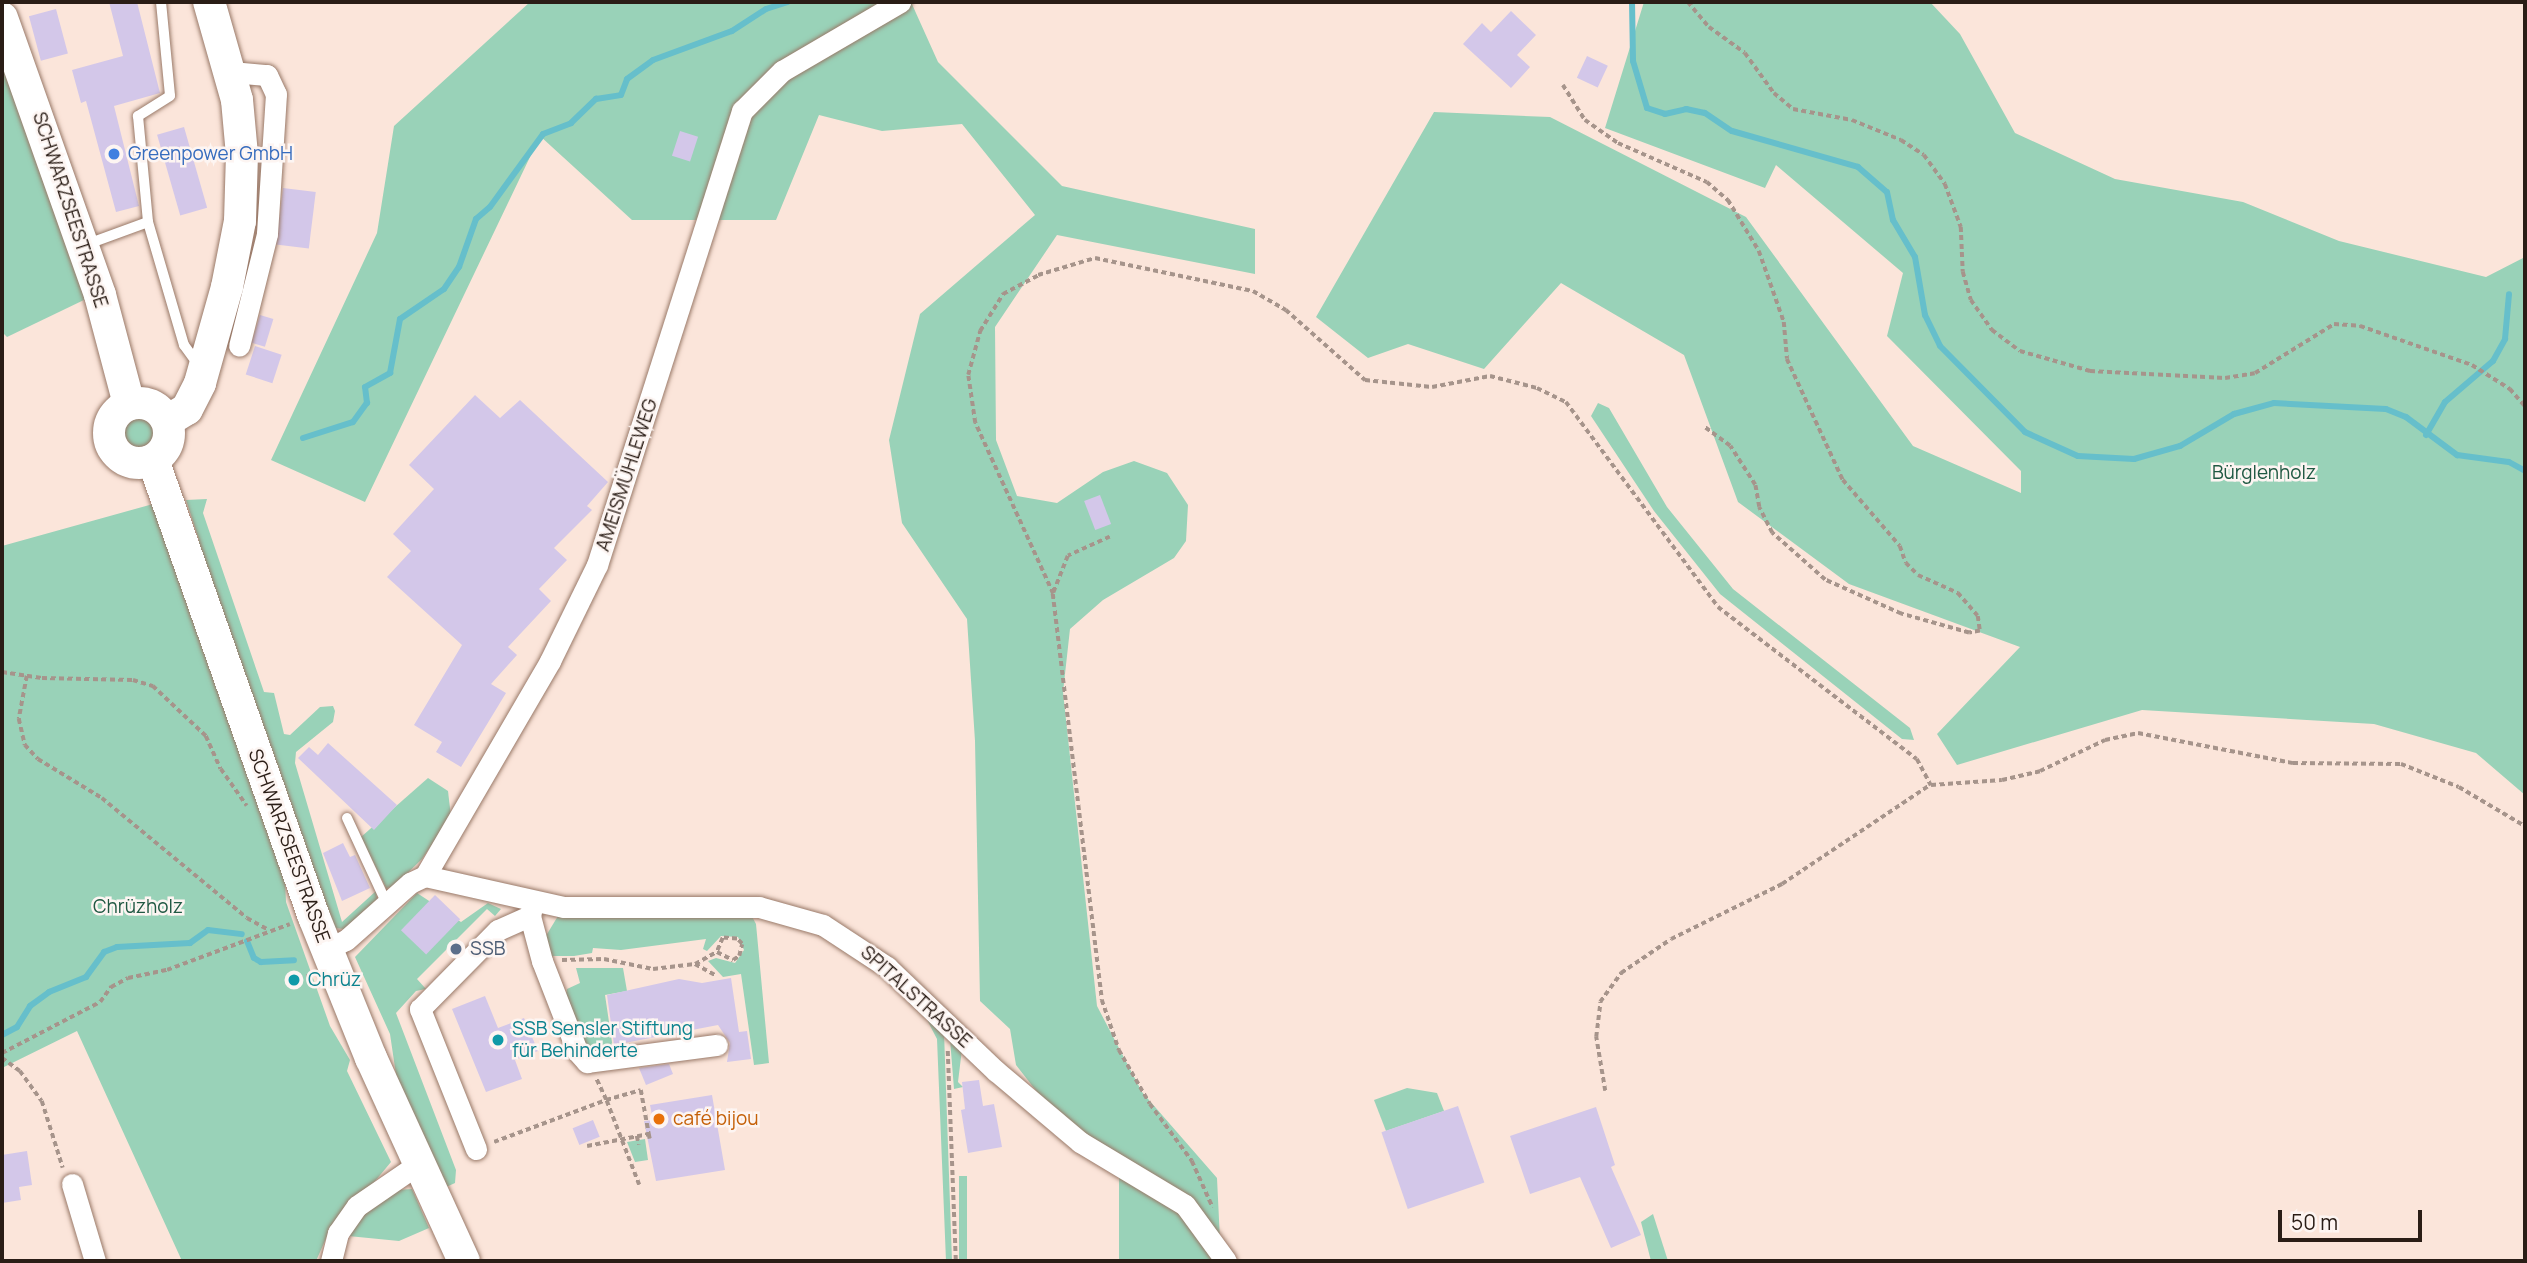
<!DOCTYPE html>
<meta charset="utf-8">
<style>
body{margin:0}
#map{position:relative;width:2527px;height:1263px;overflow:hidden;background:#fbe5da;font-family:Manrope,sans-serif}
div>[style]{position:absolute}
.green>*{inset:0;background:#99d2b8;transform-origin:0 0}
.round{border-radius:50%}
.stream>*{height:6px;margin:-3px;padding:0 3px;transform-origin:3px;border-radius:3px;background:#66bfcb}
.building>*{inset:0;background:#d3c7e9;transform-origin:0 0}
.path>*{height:3.5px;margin-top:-1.75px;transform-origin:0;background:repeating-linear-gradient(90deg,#a6948b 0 5px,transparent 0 8.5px)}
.roads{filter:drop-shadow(0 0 2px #997968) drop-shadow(0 0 2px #997968)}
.lane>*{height:10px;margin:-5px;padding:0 5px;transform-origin:5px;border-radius:5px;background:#fff}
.street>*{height:21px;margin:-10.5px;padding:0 10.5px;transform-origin:10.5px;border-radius:10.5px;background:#fff}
.secondary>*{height:32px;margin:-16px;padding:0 16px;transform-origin:16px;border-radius:16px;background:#fff}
.secondary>.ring{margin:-16px;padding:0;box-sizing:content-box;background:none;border:32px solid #fff;border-radius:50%}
.dots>*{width:19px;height:19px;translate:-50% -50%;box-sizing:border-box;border:4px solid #fdf5f2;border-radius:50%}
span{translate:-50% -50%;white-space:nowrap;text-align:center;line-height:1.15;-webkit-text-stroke:5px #fdf5f2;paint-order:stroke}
.shop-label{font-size:19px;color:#366cbe}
.left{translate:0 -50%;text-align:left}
.street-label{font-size:19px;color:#2a1d16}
.park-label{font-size:19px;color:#205943}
.service-label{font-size:19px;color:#4e5e75}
.culture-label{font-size:19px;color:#0d838f}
.food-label{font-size:19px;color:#c56008}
.frame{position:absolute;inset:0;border:4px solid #2a1d16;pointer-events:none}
.scale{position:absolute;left:2278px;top:1210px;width:144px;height:32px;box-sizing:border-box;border:4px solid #2a1d16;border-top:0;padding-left:9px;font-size:21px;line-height:24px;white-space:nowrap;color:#2a1d16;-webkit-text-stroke:5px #fdf5f2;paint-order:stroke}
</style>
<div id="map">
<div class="green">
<i style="clip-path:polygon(530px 2px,911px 2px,938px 62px,1062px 186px,1255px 229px,1255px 274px,1057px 235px,995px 327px,996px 440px,1017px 496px,1057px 503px,1103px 472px,1134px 461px,1167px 473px,1188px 505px,1186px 541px,1174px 558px,1103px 600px,1070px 629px,1063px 692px,1097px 1006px,1142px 1092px,1217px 1178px,1221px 1261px,1119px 1261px,1119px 1156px,1083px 1136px,1048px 1106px,1016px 1065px,1010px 1029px,980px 1001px,975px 741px,967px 619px,902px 523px,889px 440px,920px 314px,1035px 215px,962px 124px,882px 131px,819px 115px,776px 220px,632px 220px,540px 136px,365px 502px,271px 460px,377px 233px,394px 126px)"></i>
<i style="clip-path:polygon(1644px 2px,1930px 2px,1960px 34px,2015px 133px,2115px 179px,2243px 202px,2339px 241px,2486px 277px,2525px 257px,2525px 795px,2476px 753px,2374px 724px,2142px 710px,1957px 765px,1937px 734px,2020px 647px,1849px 584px,1738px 502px,1684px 355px,1561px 283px,1484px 369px,1408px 344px,1368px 358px,1316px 317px,1434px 112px,1550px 117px,1746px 217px,1913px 446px,2021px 493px,2021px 471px,1887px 336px,1903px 273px,1776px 165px,1765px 188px,1605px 128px)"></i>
<i style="clip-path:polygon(2px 62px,86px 299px,7px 337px,2px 332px)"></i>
<i style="clip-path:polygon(1598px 403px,1609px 408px,1667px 507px,1733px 589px,1910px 728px,1914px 740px,1902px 739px,1720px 594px,1654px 511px,1591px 416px)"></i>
<i class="round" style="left:124px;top:417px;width:32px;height:32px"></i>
<i style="clip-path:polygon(207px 499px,203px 513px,264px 692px,274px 693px,284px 734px,290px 735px,320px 707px,333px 706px,335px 711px,333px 722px,296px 752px,295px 763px,342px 922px,376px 891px,377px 899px,344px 929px,335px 928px,196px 546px,199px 540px,186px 500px)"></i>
<i style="clip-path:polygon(153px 504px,285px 881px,286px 902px,330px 1026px,350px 1060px,347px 1071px,391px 1162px,366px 1192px,412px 1189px,429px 1228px,399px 1241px,328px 1234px,316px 1261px,182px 1261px,77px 1031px,2px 1068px,2px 546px)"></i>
<i style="clip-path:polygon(428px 778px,448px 791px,451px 817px,422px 859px,393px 887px,386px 888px,361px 837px)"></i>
<i style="clip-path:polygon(417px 893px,461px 922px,488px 903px,501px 909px,495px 916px,487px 909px,417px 979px,426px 989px,416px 991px,396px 1013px,456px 1170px,455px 1183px,442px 1189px,398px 1088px,390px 1034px,355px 957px)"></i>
<i style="clip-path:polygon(749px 911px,756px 924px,769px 1063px,754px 1065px,741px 974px,723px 977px,708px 961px,716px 958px,735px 963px,744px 950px,738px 937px,721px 936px,707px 951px,703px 949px,706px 939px,621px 950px,593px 948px,592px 953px,574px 956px,550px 956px,544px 939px,558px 916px)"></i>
<i style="clip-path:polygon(576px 968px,623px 968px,627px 991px,605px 995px,613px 1049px,594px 1053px,583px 1046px,565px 1000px,567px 989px,580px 983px)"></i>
<i style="clip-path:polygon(925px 1016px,944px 1032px,952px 1261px,946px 1261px,937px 1039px)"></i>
<i style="clip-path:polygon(950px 1039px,962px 1049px,958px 1082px,963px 1087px,954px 1089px)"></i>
<i style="clip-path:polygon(1407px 1088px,1437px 1093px,1444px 1111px,1386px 1131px,1374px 1100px)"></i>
<i style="clip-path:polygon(645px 1139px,648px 1160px,635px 1162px,627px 1142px)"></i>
<i style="left:967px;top:1176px;width:85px;height:8px;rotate:90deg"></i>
<i style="clip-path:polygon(1653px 1214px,1668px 1261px,1651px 1261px,1641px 1222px)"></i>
</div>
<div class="stream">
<i style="left:1632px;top:2px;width:59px;rotate:89deg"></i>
<i style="left:1633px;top:61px;width:49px;rotate:73.4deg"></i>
<i style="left:1647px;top:108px;width:19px;rotate:18deg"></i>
<i style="left:1665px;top:114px;width:22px;rotate:-13deg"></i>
<i style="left:1686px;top:109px;width:19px;rotate:12deg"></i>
<i style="left:1705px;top:113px;width:32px;rotate:34deg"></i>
<i style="left:1732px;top:131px;width:131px;rotate:15.9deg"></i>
<i style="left:1858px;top:167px;width:38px;rotate:41deg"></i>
<i style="left:1887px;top:192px;width:29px;rotate:78deg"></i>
<i style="left:1893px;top:220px;width:43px;rotate:59.3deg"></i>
<i style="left:1915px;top:257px;width:59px;rotate:80.2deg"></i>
<i style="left:1925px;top:315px;width:34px;rotate:64deg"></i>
<i style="left:1940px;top:346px;width:121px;rotate:45.3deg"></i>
<i style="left:2025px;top:432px;width:58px;rotate:24.4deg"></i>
<i style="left:2078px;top:456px;width:56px;rotate:3.1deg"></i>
<i style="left:2134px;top:459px;width:48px;rotate:-15.8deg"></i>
<i style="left:2180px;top:446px;width:63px;rotate:-30.7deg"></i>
<i style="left:2234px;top:414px;width:41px;rotate:-15.4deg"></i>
<i style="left:2274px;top:403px;width:112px;rotate:3.1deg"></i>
<i style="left:2386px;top:409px;width:22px;rotate:22deg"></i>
<i style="left:2406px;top:417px;width:64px;rotate:36.7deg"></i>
<i style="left:2457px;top:455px;width:52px;rotate:7.7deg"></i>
<i style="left:2509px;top:462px;width:18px;rotate:29deg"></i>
<i style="left:2426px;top:435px;width:38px;rotate:-60deg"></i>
<i style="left:2445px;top:402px;width:63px;rotate:-40.5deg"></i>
<i style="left:2493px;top:361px;width:25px;rotate:-61deg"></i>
<i style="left:2505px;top:339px;width:45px;rotate:-84.9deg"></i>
<i style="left:303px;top:438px;width:52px;rotate:-17.7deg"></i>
<i style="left:353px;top:422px;width:24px;rotate:-54deg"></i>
<i style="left:367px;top:403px;width:16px;rotate:-97deg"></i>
<i style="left:365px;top:387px;width:29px;rotate:-29deg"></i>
<i style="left:390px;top:373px;width:55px;rotate:-79.5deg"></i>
<i style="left:400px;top:319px;width:53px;rotate:-34.3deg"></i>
<i style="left:444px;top:289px;width:27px;rotate:-56deg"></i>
<i style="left:459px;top:267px;width:51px;rotate:-70.5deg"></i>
<i style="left:476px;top:219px;width:18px;rotate:-41deg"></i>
<i style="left:490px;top:207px;width:90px;rotate:-54deg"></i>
<i style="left:543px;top:134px;width:30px;rotate:-21deg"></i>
<i style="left:571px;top:123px;width:35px;rotate:-44deg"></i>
<i style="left:596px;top:99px;width:25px;rotate:-9deg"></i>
<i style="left:621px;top:95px;width:17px;rotate:-69deg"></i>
<i style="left:627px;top:79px;width:32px;rotate:-36deg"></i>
<i style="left:653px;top:60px;width:84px;rotate:-20.2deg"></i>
<i style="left:732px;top:31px;width:40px;rotate:-32.9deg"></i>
<i style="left:766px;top:9px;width:23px;rotate:-18deg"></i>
<i style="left:247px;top:941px;width:18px;rotate:68deg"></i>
<i style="left:254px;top:958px;width:8px;rotate:30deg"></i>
<i style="left:261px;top:962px;width:33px;rotate:-3deg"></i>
<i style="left:2px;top:1035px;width:17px;rotate:-28deg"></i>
<i style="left:17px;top:1027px;width:25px;rotate:-58deg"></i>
<i style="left:30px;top:1006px;width:24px;rotate:-36deg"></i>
<i style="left:49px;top:992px;width:40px;rotate:-22deg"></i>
<i style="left:86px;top:977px;width:31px;rotate:-54deg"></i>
<i style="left:104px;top:952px;width:14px;rotate:-21deg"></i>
<i style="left:117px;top:947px;width:73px;rotate:-3.1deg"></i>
<i style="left:190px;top:943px;width:22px;rotate:-36deg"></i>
<i style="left:208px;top:930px;width:34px;rotate:7deg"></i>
</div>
<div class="building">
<i style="clip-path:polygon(109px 2px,137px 2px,160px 93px,114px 106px,139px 206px,116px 212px,86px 101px,81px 103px,72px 70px,123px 56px)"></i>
<i style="left:56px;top:9px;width:46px;height:28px;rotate:75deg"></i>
<i style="clip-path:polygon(1511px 11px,1536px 35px,1517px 55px,1530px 67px,1511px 88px,1463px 44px,1482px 23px,1491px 32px)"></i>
<i style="left:1587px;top:56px;width:23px;height:24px;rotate:25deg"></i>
<i style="left:184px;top:127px;width:84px;height:28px;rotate:74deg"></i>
<i style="left:680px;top:131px;width:19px;height:26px;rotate:18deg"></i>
<i style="left:283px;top:188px;width:33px;height:57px;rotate:7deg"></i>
<i style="left:260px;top:315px;width:14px;height:29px;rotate:17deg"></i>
<i style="left:255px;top:346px;width:28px;height:30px;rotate:18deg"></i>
<i style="clip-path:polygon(475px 395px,500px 418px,520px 400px,608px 482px,587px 506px,592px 510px,554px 548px,567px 560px,539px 589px,551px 601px,508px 647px,517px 655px,491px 684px,506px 693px,461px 767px,436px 752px,442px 742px,414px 725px,462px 645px,387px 577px,411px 551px,393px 534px,434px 489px,409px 465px)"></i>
<i style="left:1100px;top:495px;width:31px;height:17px;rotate:69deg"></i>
<i style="clip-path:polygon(328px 743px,397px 805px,374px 830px,298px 758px,309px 747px,318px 755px)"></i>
<i style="clip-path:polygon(343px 843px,350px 857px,355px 855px,370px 888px,342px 901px,323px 853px)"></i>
<i style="left:435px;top:895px;width:35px;height:49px;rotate:44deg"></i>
<i style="clip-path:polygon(731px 978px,739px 1032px,747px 1031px,751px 1059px,727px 1062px,730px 1043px,718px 1025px,614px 1045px,607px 995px,679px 979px,702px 983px)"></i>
<i style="clip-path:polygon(485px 996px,498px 1028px,524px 1018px,538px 1051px,515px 1060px,522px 1079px,486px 1092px,452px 1009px)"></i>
<i style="clip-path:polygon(669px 1064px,673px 1074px,646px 1085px,639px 1068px)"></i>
<i style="clip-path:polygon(979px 1080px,983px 1106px,994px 1104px,1002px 1147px,968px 1153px,961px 1110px,965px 1109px,962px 1082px)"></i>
<i style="clip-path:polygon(712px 1095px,725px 1170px,656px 1181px,644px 1121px,653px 1120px,650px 1105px)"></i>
<i style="left:1458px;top:1106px;width:81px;height:81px;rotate:71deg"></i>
<i style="clip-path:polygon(1596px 1107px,1615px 1165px,1611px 1167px,1641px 1235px,1611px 1248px,1580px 1177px,1530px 1194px,1510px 1136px)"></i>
<i style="left:593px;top:1120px;width:18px;height:22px;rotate:68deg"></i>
<i style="clip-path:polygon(27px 1151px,32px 1185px,19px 1187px,21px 1200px,2px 1203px,2px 1155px)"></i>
</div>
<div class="path">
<i style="left:1688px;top:2px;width:33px;rotate:50deg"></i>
<i style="left:1709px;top:27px;width:44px;rotate:35.8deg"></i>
<i style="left:1745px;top:53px;width:49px;rotate:54.1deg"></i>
<i style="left:1774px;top:93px;width:25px;rotate:40deg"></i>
<i style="left:1793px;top:109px;width:60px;rotate:10.6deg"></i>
<i style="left:1852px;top:120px;width:53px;rotate:22.2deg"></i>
<i style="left:1901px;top:140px;width:27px;rotate:33deg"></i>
<i style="left:1924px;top:155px;width:36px;rotate:54deg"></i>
<i style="left:1945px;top:184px;width:46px;rotate:69.6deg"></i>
<i style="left:1961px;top:227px;width:45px;rotate:87.5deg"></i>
<i style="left:1963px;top:272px;width:29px;rotate:74deg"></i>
<i style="left:1971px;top:300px;width:37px;rotate:55deg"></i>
<i style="left:1992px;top:330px;width:35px;rotate:37deg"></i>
<i style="left:2020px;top:351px;width:73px;rotate:15.9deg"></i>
<i style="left:2090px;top:371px;width:135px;rotate:3deg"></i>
<i style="left:2225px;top:378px;width:30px;rotate:-9deg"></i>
<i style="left:2255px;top:373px;width:93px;rotate:-31.8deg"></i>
<i style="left:2334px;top:324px;width:26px;rotate:4deg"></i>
<i style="left:2360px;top:326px;width:119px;rotate:19.2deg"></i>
<i style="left:2472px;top:365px;width:45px;rotate:32.3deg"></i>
<i style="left:2510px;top:389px;width:23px;rotate:49deg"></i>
<i style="left:1563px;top:85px;width:41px;rotate:57.8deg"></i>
<i style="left:1585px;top:120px;width:40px;rotate:34.9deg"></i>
<i style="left:1618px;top:143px;width:97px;rotate:23.7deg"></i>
<i style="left:1707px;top:182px;width:28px;rotate:41deg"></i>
<i style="left:1728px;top:200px;width:60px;rotate:58.7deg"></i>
<i style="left:1759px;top:251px;width:75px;rotate:70.6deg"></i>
<i style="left:1784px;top:322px;width:37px;rotate:85deg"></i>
<i style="left:1787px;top:359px;width:133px;rotate:65.2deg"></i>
<i style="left:1843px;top:480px;width:87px;rotate:49.2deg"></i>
<i style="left:1900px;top:546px;width:18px;rotate:71deg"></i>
<i style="left:1906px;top:563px;width:17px;rotate:45deg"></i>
<i style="left:1918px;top:575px;width:44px;rotate:24.2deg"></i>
<i style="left:1958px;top:593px;width:30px;rotate:49deg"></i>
<i style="left:1978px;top:616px;width:15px;rotate:82deg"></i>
<i style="left:1980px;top:631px;width:11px;rotate:170deg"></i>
<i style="left:1969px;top:633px;width:71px;rotate:-164.4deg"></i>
<i style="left:1901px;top:614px;width:83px;rotate:-155.9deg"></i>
<i style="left:1825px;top:580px;width:71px;rotate:-138.4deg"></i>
<i style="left:1772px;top:533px;width:29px;rotate:-117deg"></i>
<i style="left:1759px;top:507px;width:22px;rotate:-100deg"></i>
<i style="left:1755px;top:485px;width:46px;rotate:-122.7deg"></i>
<i style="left:1730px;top:446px;width:32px;rotate:-144deg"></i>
<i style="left:1110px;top:537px;width:46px;rotate:155.7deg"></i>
<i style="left:1068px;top:556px;width:41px;rotate:111.5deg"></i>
<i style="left:1053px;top:594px;width:409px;rotate:83.1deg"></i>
<i style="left:1102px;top:1000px;width:53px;rotate:71.2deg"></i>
<i style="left:1119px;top:1050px;width:62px;rotate:60.1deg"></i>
<i style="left:1150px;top:1104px;width:71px;rotate:53.6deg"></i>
<i style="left:1192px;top:1161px;width:51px;rotate:65.9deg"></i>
<i style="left:1053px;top:594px;width:188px;rotate:-114.5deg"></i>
<i style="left:975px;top:423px;width:49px;rotate:-98.3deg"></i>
<i style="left:968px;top:375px;width:46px;rotate:-74.7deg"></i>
<i style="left:980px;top:331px;width:44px;rotate:-58.1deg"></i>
<i style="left:1003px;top:294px;width:40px;rotate:-28deg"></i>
<i style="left:1038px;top:275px;width:59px;rotate:-16.6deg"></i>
<i style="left:1095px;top:258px;width:161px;rotate:11.8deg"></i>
<i style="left:1253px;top:291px;width:38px;rotate:30deg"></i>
<i style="left:1286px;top:310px;width:106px;rotate:41.5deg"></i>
<i style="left:1365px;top:380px;width:67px;rotate:6deg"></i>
<i style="left:1432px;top:387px;width:59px;rotate:-10.7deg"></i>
<i style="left:1490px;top:376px;width:49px;rotate:14.3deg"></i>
<i style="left:1537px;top:388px;width:32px;rotate:26deg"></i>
<i style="left:1566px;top:402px;width:255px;rotate:53.4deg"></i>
<i style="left:1718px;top:607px;width:250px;rotate:37.4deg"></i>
<i style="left:1917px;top:759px;width:30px;rotate:62deg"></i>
<i style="left:1931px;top:785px;width:71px;rotate:-4deg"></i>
<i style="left:2002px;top:780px;width:39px;rotate:-13deg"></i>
<i style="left:2040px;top:771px;width:72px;rotate:-25.5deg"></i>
<i style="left:2105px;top:740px;width:34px;rotate:-12deg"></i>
<i style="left:2138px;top:733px;width:158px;rotate:11deg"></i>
<i style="left:2293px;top:763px;width:108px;rotate:0.5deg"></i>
<i style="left:2401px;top:764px;width:62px;rotate:21.6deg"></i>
<i style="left:2459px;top:787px;width:77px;rotate:30.6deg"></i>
<i style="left:2px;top:672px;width:40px;rotate:8.5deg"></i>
<i style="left:42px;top:678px;width:91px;rotate:1.3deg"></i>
<i style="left:133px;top:680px;width:21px;rotate:17deg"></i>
<i style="left:153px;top:686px;width:73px;rotate:43.3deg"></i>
<i style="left:206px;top:736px;width:36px;rotate:66deg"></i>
<i style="left:221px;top:769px;width:45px;rotate:54.9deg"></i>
<i style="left:27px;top:676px;width:44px;rotate:100.5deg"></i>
<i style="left:19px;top:719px;width:27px;rotate:77deg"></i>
<i style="left:25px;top:745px;width:19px;rotate:47deg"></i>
<i style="left:38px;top:759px;width:75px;rotate:31.4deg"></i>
<i style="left:102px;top:798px;width:188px;rotate:39.6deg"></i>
<i style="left:247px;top:918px;width:25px;rotate:29deg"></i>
<i style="left:562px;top:960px;width:42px;rotate:-1.4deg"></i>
<i style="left:604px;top:959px;width:50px;rotate:11.5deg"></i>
<i style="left:653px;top:969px;width:42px;rotate:-6.8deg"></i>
<i style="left:695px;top:964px;width:23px;rotate:29deg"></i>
<i style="left:695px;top:964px;width:25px;rotate:-29deg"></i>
<i style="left:717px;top:952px;width:18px;rotate:27deg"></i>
<i style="left:733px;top:960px;width:7px;rotate:-34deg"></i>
<i style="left:739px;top:956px;width:12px;rotate:-76deg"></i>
<i style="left:742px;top:944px;width:7px;rotate:-135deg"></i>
<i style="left:737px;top:939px;width:14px;rotate:-176deg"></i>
<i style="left:723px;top:938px;width:15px;rotate:113deg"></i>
<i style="left:297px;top:976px;width:8px;rotate:67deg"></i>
<i style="left:298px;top:979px;width:14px;rotate:-17deg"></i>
<i style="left:948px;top:1051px;width:210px;rotate:87.8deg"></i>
<i style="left:2px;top:1053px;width:110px;rotate:-27.5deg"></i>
<i style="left:100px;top:1002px;width:19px;rotate:-54deg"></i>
<i style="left:111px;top:987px;width:19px;rotate:-28deg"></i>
<i style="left:128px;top:978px;width:40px;rotate:-12deg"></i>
<i style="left:167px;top:970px;width:131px;rotate:-20.5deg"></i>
<i style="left:2px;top:1058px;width:22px;rotate:36deg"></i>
<i style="left:20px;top:1071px;width:37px;rotate:54deg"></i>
<i style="left:42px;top:1101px;width:70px;rotate:72.6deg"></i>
<i style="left:1605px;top:1091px;width:55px;rotate:-99.5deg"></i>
<i style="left:1596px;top:1037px;width:35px;rotate:-83deg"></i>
<i style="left:1600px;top:1002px;width:36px;rotate:-54deg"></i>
<i style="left:1621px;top:973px;width:60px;rotate:-34.2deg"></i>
<i style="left:1671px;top:939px;width:124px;rotate:-26.4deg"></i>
<i style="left:1782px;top:884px;width:178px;rotate:-33.8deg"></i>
<i style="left:637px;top:1136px;width:9px;rotate:77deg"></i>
<i style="left:494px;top:1142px;width:120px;rotate:-20.6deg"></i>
<i style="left:606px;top:1100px;width:23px;rotate:-115deg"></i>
<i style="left:587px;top:1146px;width:63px;rotate:-11deg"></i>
<i style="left:649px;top:1134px;width:5px;rotate:79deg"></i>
<i style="left:639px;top:1185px;width:91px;rotate:-111.2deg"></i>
<i style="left:606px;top:1100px;width:36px;rotate:-16deg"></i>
<i style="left:641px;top:1090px;width:45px;rotate:79.7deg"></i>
</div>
<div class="roads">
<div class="lane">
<i style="left:161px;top:2px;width:94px;rotate:84.5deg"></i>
<i style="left:170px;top:96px;width:38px;rotate:148deg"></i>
<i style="left:138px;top:116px;width:106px;rotate:84.6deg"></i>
<i style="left:148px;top:222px;width:128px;rotate:73.7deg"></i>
<i style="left:184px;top:345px;width:27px;rotate:54deg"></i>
<i style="left:85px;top:245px;width:67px;rotate:-20.1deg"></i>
<i style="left:347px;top:818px;width:95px;rotate:65.1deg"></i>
</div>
<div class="street">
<i style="left:231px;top:72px;width:36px;rotate:5deg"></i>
<i style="left:267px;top:75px;width:21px;rotate:65deg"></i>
<i style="left:276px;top:94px;width:140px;rotate:93.7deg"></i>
<i style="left:267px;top:234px;width:115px;rotate:104deg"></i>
<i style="left:425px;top:876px;width:249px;rotate:-59.8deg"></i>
<i style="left:550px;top:661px;width:107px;rotate:-63.9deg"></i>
<i style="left:597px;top:565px;width:477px;rotate:-72.3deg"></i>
<i style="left:742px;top:111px;width:57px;rotate:-45deg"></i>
<i style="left:782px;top:71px;width:137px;rotate:-30.3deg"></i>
<i style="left:425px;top:876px;width:142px;rotate:12.6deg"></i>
<i style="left:564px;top:907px;width:195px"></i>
<i style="left:759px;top:907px;width:66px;rotate:15.7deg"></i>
<i style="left:823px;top:925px;width:77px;rotate:33.3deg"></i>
<i style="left:887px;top:967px;width:151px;rotate:43.7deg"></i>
<i style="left:996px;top:1071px;width:110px;rotate:40.2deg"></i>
<i style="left:1080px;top:1142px;width:122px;rotate:31deg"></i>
<i style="left:1185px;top:1205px;width:69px;rotate:53.8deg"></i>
<i style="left:533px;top:902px;width:14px;rotate:102deg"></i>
<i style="left:530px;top:916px;width:47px;rotate:75.1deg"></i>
<i style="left:542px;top:961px;width:97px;rotate:68.7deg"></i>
<i style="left:577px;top:1051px;width:15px;rotate:48deg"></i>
<i style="left:587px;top:1062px;width:131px;rotate:-7.5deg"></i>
<i style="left:326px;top:950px;width:22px;rotate:-27deg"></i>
<i style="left:346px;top:940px;width:86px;rotate:-41.7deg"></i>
<i style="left:410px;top:883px;width:17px;rotate:-25deg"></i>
<i style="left:476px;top:1149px;width:151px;rotate:-111.8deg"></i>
<i style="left:420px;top:1009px;width:111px;rotate:-45.4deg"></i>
<i style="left:498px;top:930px;width:35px;rotate:-24deg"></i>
<i style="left:72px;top:1184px;width:80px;rotate:73.4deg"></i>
<i style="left:331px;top:1261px;width:29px;rotate:-76deg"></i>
<i style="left:338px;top:1233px;width:33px;rotate:-55deg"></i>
<i style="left:357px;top:1206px;width:74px;rotate:-34.5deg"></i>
</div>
<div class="secondary">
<i style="left:2px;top:18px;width:294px;rotate:70.5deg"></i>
<i style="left:100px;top:295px;width:113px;rotate:75.1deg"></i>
<i class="ring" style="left:109px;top:403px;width:28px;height:28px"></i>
<i style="left:167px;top:421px;width:23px;rotate:-31deg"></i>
<i style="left:187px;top:409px;width:29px;rotate:-63deg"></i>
<i style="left:200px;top:383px;width:100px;rotate:-74.3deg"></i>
<i style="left:227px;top:287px;width:67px;rotate:-78.9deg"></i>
<i style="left:240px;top:221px;width:66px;rotate:-88.3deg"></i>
<i style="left:242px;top:155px;width:55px;rotate:-95.2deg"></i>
<i style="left:237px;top:100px;width:102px;rotate:-105.9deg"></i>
<i style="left:153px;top:460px;width:485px;rotate:70.6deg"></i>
<i style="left:314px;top:917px;width:152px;rotate:68deg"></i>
<i style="left:371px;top:1058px;width:223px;rotate:65.4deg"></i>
</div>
</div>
<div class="dots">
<i style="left:114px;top:154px;background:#3f7fe0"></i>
<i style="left:456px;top:949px;background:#5c6f8a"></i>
<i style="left:294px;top:980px;background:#0f9aa8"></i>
<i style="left:498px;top:1040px;background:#0f9aa8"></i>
<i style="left:659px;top:1119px;background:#e8710a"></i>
</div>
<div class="shop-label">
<span class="left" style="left:128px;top:154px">Greenpower GmbH</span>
</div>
<div class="street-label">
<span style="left:70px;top:210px;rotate:72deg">SCHWARZSEESTRASSE</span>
<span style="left:627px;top:475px;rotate:-72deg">AMEISMÜHLEWEG</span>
<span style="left:289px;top:846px;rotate:70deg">SCHWARZSEESTRASSE</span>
<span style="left:916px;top:997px;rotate:42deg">SPITALSTRASSE</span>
</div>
<div class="park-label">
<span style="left:2264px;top:473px">Bürglenholz</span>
<span style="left:138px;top:907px">Chrüzholz</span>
</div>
<div class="service-label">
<span class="left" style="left:470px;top:949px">SSB</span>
</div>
<div class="culture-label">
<span class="left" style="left:308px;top:980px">Chrüz</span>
<span class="left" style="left:512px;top:1040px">SSB Sensler Stiftung<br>für Behinderte</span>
</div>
<div class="food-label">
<span class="left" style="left:673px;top:1119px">café bijou</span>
</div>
<div class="frame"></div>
<div class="scale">50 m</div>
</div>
